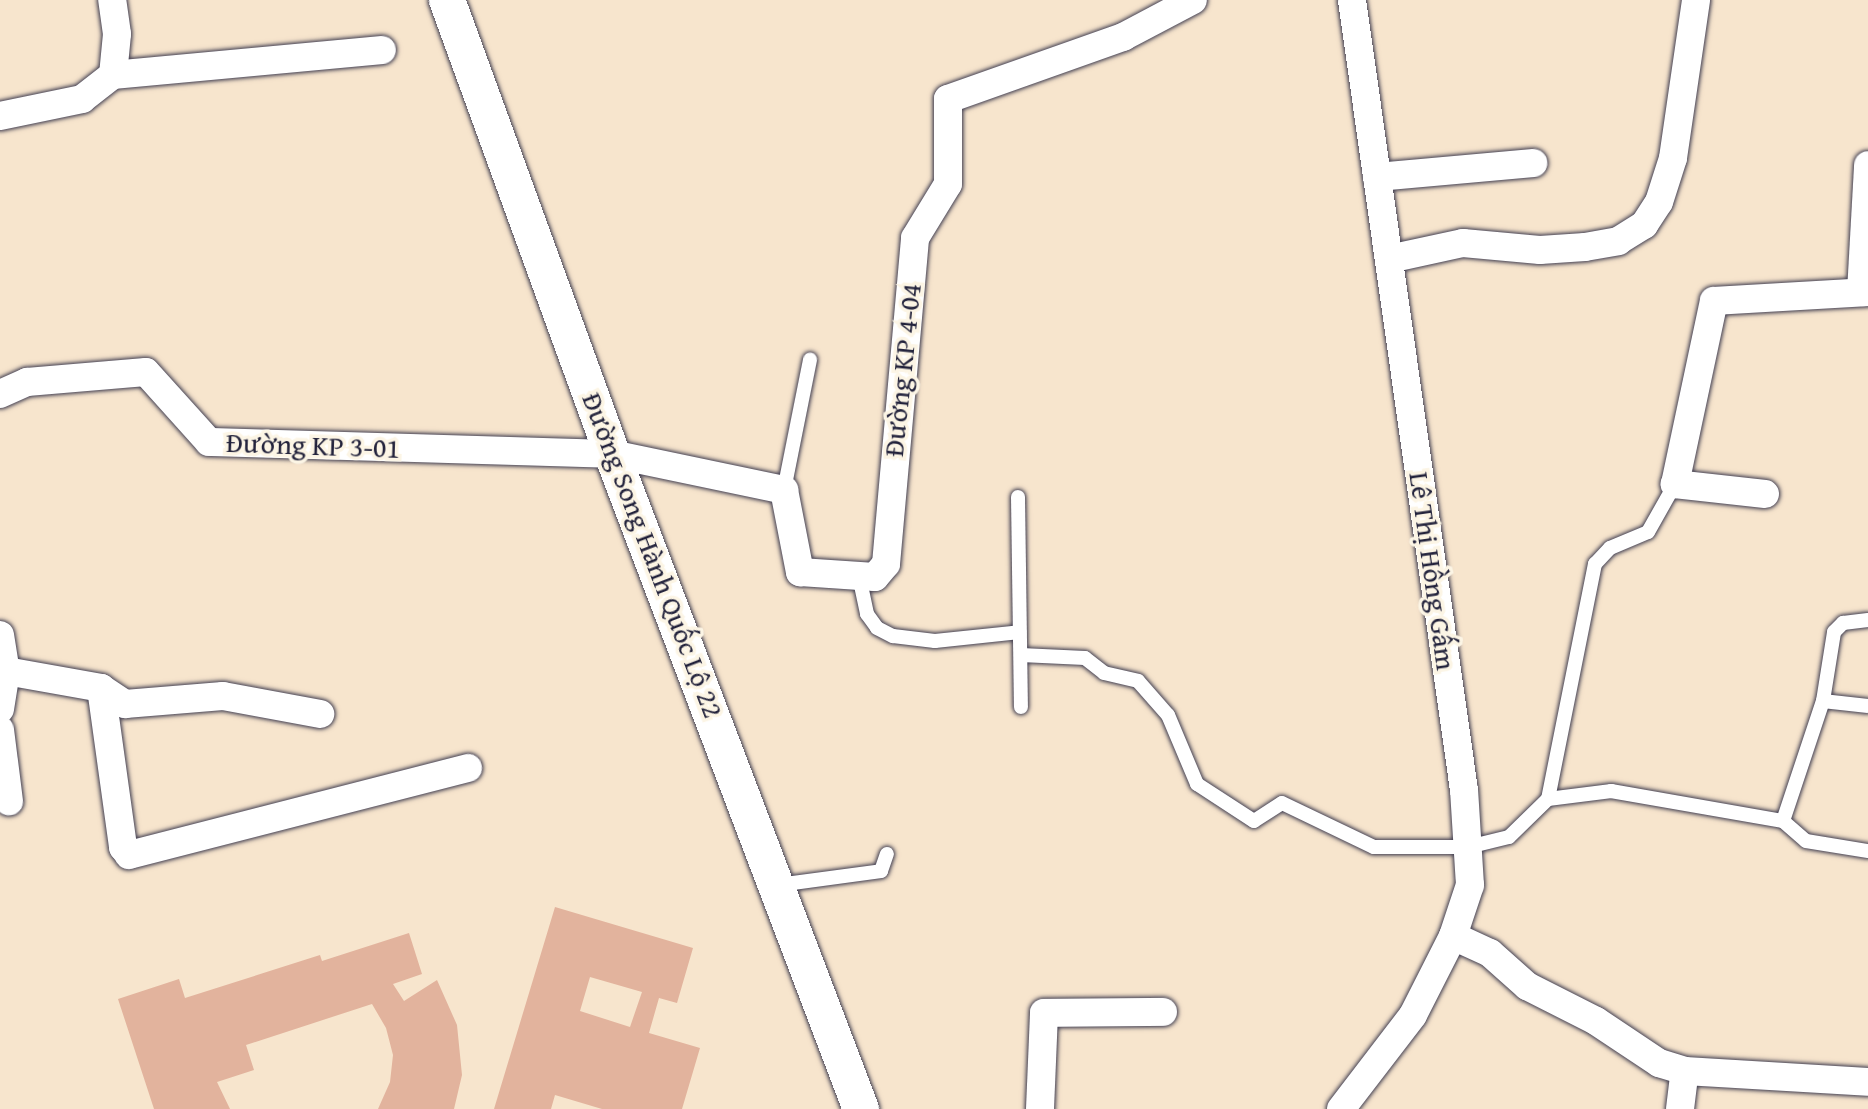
<!DOCTYPE html>
<meta charset="utf-8">
<style>
body{margin:0}
#map{position:relative;width:1868px;height:1109px;overflow:hidden;background:#f7e5cd;font-family:"Gentium Book Plus",serif}
div>[style]{position:absolute}
.building>*{inset:0;background:#e2b39d}
.roads{filter:drop-shadow(0 0 2px #423f51) drop-shadow(0 0 2px #423f51)}
.service>*{height:14px;margin:-7px;padding:0 7px;transform-origin:7px;border-radius:7px;background:#fff}
.minor>*{height:28px;margin:-14px;padding:0 14px;transform-origin:14px;border-radius:14px;background:#fff}
.tertiary>*{height:36px;margin:-18px;padding:0 18px;transform-origin:18px;border-radius:18px;background:#fff}
span{translate:-50% -50%;white-space:nowrap;text-align:center;line-height:1.15;-webkit-text-stroke:7px #fcf5e5;paint-order:stroke}
.street-label{font-size:28px;color:#22223b}
</style>
<div id="map">
<div class="building">
<i style="clip-path:polygon(evenodd,555px 907px,693px 948px,677px 1003px,659px 998px,649px 1033px,700px 1048px,682px 1109px,602px 1109px,555px 1095px,551px 1109px,494px 1109px,555px 907px,590px 977px,642px 992px,630px 1027px,580px 1011px,590px 977px)"></i>
<i style="clip-path:polygon(409px 933px,422px 974px,393px 984px,404px 1001px,437px 980px,457px 1025px,462px 1075px,454px 1109px,378px 1109px,390px 1082px,393px 1055px,386px 1028px,372px 1004px,246px 1045px,254px 1070px,217px 1082px,230px 1109px,154px 1109px,118px 999px,179px 979px,185px 998px,320px 955px,322px 961px)"></i>
</div>
<div class="roads">
<div class="service">
<i style="left:784px;top:490px;width:133px;rotate:-78.7deg"></i>
<i style="left:1018px;top:497px;width:210px;rotate:89.2deg"></i>
<i style="left:859px;top:576px;width:39px;rotate:78deg"></i>
<i style="left:867px;top:614px;width:17px;rotate:54deg"></i>
<i style="left:877px;top:628px;width:18px;rotate:27deg"></i>
<i style="left:893px;top:636px;width:42px;rotate:6.8deg"></i>
<i style="left:935px;top:641px;width:85px;rotate:-6deg"></i>
<i style="left:1021px;top:655px;width:64px;rotate:2.7deg"></i>
<i style="left:1085px;top:658px;width:24px;rotate:38deg"></i>
<i style="left:1104px;top:673px;width:35px;rotate:13deg"></i>
<i style="left:1138px;top:681px;width:45px;rotate:48.6deg"></i>
<i style="left:1168px;top:715px;width:75px;rotate:67.2deg"></i>
<i style="left:1197px;top:784px;width:68px;rotate:33deg"></i>
<i style="left:1254px;top:821px;width:33px;rotate:-33deg"></i>
<i style="left:1282px;top:803px;width:102px;rotate:25.6deg"></i>
<i style="left:1374px;top:847px;width:94px"></i>
<i style="left:1468px;top:847px;width:42px;rotate:-13.7deg"></i>
<i style="left:1509px;top:837px;width:54px;rotate:-44.3deg"></i>
<i style="left:1548px;top:799px;width:240px;rotate:-78.7deg"></i>
<i style="left:1595px;top:564px;width:22px;rotate:-47deg"></i>
<i style="left:1610px;top:548px;width:41px;rotate:-22.8deg"></i>
<i style="left:1648px;top:532px;width:55px;rotate:-60.6deg"></i>
<i style="left:1823px;top:701px;width:45px;rotate:6.3deg"></i>
<i style="left:1548px;top:799px;width:64px;rotate:-7.2deg"></i>
<i style="left:1611px;top:791px;width:175px;rotate:9.9deg"></i>
<i style="left:1783px;top:821px;width:30px;rotate:41deg"></i>
<i style="left:1806px;top:841px;width:63px;rotate:9.2deg"></i>
<i style="left:1783px;top:821px;width:126px;rotate:-71.6deg"></i>
<i style="left:1823px;top:701px;width:70px;rotate:-80.9deg"></i>
<i style="left:1834px;top:632px;width:13px;rotate:-45deg"></i>
<i style="left:1843px;top:623px;width:25px;rotate:-7deg"></i>
<i style="left:778px;top:885px;width:104px;rotate:-7.7deg"></i>
<i style="left:881px;top:871px;width:18px;rotate:-71deg"></i>
</div>
<div class="minor">
<i style="left:113px;top:75px;width:270px;rotate:-5.3deg"></i>
<i style="left:0;top:116px;width:84px;rotate:-11.7deg"></i>
<i style="left:82px;top:99px;width:39px;rotate:-38deg"></i>
<i style="left:113px;top:75px;width:41px;rotate:-84.4deg"></i>
<i style="left:117px;top:34px;width:34px;rotate:-98deg"></i>
<i style="left:1377px;top:177px;width:157px;rotate:-5.1deg"></i>
<i style="left:1389px;top:259px;width:76px;rotate:-12.2deg"></i>
<i style="left:1463px;top:243px;width:77px;rotate:5.2deg"></i>
<i style="left:1540px;top:250px;width:45px;rotate:-3.8deg"></i>
<i style="left:1585px;top:247px;width:34px;rotate:-10deg"></i>
<i style="left:1618px;top:241px;width:31px;rotate:-32deg"></i>
<i style="left:1644px;top:225px;width:27px;rotate:-57deg"></i>
<i style="left:1659px;top:202px;width:46px;rotate:-72.3deg"></i>
<i style="left:1673px;top:158px;width:160px;rotate:-81.7deg"></i>
<i style="left:1861px;top:292px;width:127px;rotate:-86.8deg"></i>
<i style="left:0;top:394px;width:30px;rotate:-24deg"></i>
<i style="left:27px;top:382px;width:119px;rotate:-4.8deg"></i>
<i style="left:146px;top:372px;width:94px;rotate:48deg"></i>
<i style="left:209px;top:442px;width:403px;rotate:1.7deg"></i>
<i style="left:612px;top:454px;width:176px;rotate:11.8deg"></i>
<i style="left:784px;top:490px;width:84px;rotate:79deg"></i>
<i style="left:800px;top:572px;width:75px;rotate:3.8deg"></i>
<i style="left:875px;top:577px;width:17px;rotate:-50deg"></i>
<i style="left:886px;top:564px;width:327px;rotate:-84.9deg"></i>
<i style="left:915px;top:238px;width:63px;rotate:-58.6deg"></i>
<i style="left:948px;top:184px;width:85px;rotate:-90deg"></i>
<i style="left:948px;top:99px;width:186px;rotate:-19.5deg"></i>
<i style="left:1123px;top:37px;width:79px;rotate:-27.9deg"></i>
<i style="left:1765px;top:494px;width:91px;rotate:-173.7deg"></i>
<i style="left:1675px;top:484px;width:187px;rotate:-78deg"></i>
<i style="left:1714px;top:301px;width:154px;rotate:-3.3deg"></i>
<i style="left:0;top:635px;width:36px;rotate:81deg"></i>
<i style="left:6px;top:671px;width:97px;rotate:10.1deg"></i>
<i style="left:101px;top:688px;width:29px;rotate:34deg"></i>
<i style="left:125px;top:704px;width:98px;rotate:-4.7deg"></i>
<i style="left:223px;top:696px;width:99px;rotate:10.5deg"></i>
<i style="left:101px;top:688px;width:161px;rotate:82.1deg"></i>
<i style="left:123px;top:847px;width:10px;rotate:53deg"></i>
<i style="left:129px;top:855px;width:350px;rotate:-14.4deg"></i>
<i style="left:0;top:709px;width:38px;rotate:-81deg"></i>
<i style="left:0;top:730px;width:72px;rotate:82.8deg"></i>
<i style="left:1453px;top:936px;width:41px;rotate:24.7deg"></i>
<i style="left:1490px;top:953px;width:50px;rotate:41.7deg"></i>
<i style="left:1527px;top:986px;width:77px;rotate:26.9deg"></i>
<i style="left:1596px;top:1021px;width:76px;rotate:33.7deg"></i>
<i style="left:1659px;top:1063px;width:27px;rotate:17deg"></i>
<i style="left:1685px;top:1071px;width:183px;rotate:3.4deg"></i>
<i style="left:1040px;top:1109px;width:96px;rotate:-87.6deg"></i>
<i style="left:1044px;top:1013px;width:119px;rotate:-0.5deg"></i>
<i style="left:1341px;top:1109px;width:118px;rotate:-52.5deg"></i>
<i style="left:1413px;top:1015px;width:89px;rotate:-63.1deg"></i>
<i style="left:1453px;top:936px;width:54px;rotate:-71.6deg"></i>
<i style="left:1470px;top:885px;width:95px;rotate:-93.6deg"></i>
<i style="left:1464px;top:790px;width:798px;rotate:-98.07deg"></i>
<i style="left:1680px;top:1109px;width:38px;rotate:-83deg"></i>
</div>
<div class="tertiary">
<i style="left:447px;top:0;width:483px;rotate:70deg"></i>
<i style="left:612px;top:454px;width:701px;rotate:69.19deg"></i>
</div>
</div>
<div class="street-label">
<span style="left:902px;top:370px;rotate:-84deg">Đường KP 4-04</span>
<span style="left:313px;top:445px;rotate:2deg">Đường KP 3-01</span>
<span style="left:653px;top:555px;rotate:69deg">Đường Song Hành Quốc Lộ 22</span>
<span style="left:1433px;top:571px;rotate:82deg">Lê Thị Hồng Gấm</span>
</div>
</div>
